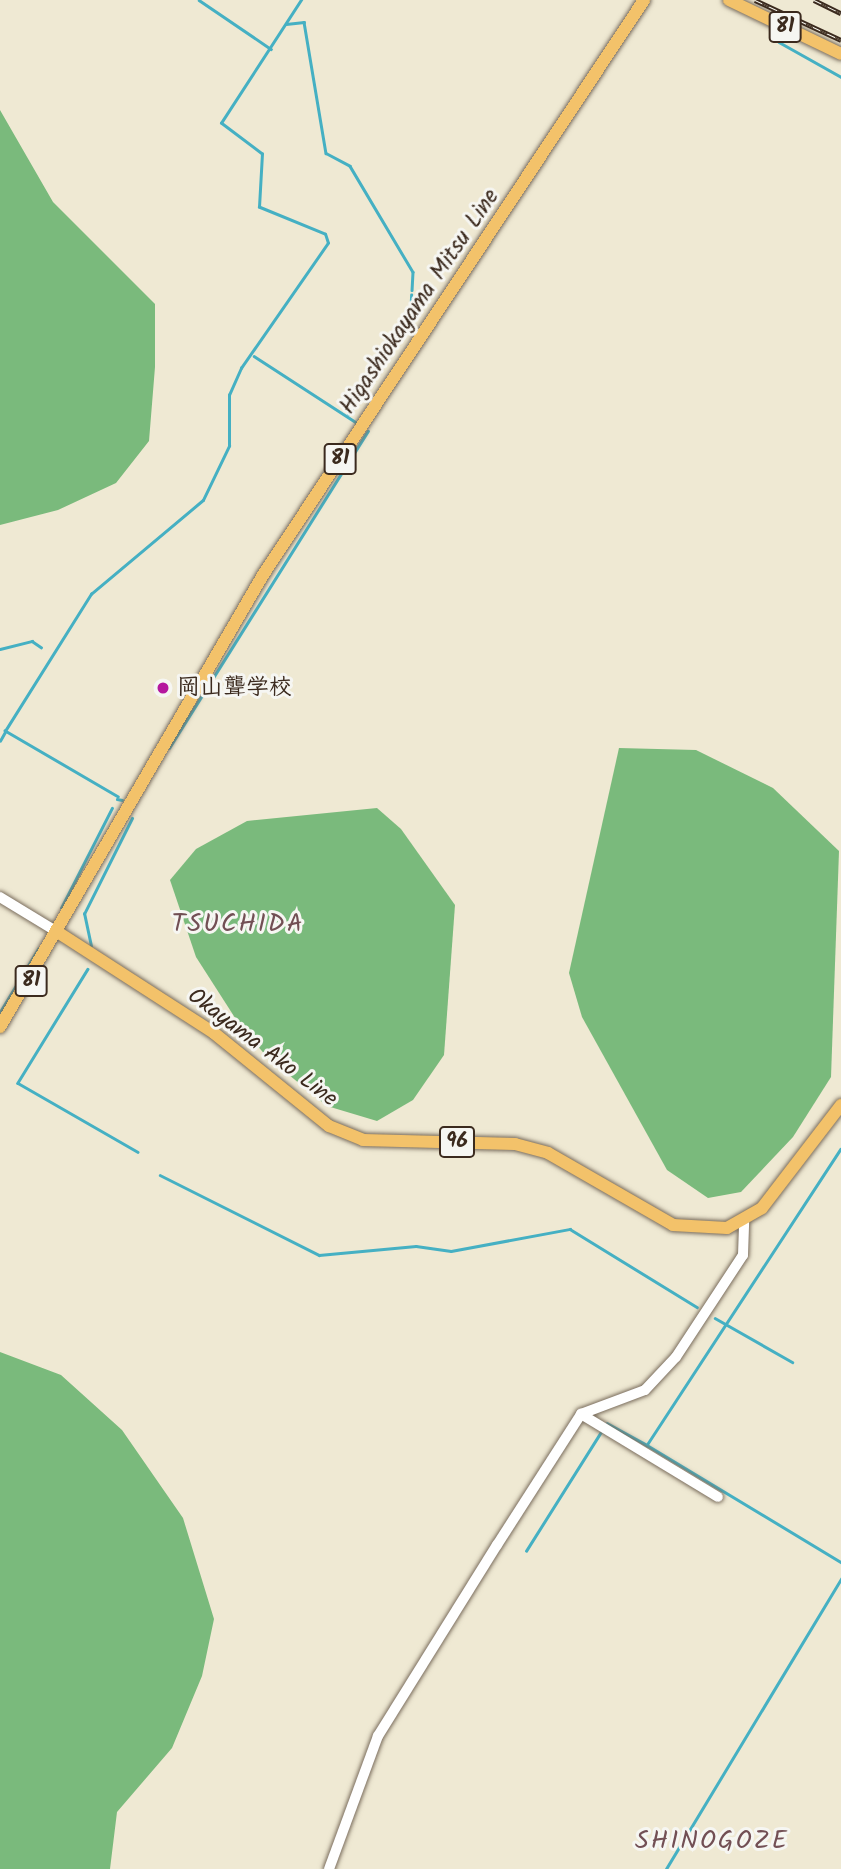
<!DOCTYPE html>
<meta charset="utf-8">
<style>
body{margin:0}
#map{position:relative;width:841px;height:1869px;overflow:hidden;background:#efe9d3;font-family:Kalam,"Klee One",sans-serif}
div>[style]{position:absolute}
.forest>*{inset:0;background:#7aba7c}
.stream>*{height:2.5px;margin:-1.25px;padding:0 1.25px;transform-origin:1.25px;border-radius:1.25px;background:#45b0c3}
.roads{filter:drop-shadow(0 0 2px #7a6d5d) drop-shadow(0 0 2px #7a6d5d)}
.tertiary>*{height:10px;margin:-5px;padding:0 5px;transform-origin:5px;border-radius:5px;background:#fff}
.primary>*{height:12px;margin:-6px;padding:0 6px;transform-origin:6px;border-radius:6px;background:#f3c26a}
.rail>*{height:5px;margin-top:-2.5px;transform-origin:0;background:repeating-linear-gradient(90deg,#f6f6f2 0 8px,#3b2a1e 0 16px);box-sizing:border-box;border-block:2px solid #3b2a1e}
.dots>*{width:19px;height:19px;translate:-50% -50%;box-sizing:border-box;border:4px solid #f6f6f2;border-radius:50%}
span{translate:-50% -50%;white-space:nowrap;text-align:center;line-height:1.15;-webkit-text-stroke:6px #f6f6f2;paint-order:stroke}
.shield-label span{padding:2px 5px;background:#f6f6f2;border:2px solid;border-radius:5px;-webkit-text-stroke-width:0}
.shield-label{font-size:21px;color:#3b2a1e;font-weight:700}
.street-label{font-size:23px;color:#3b2a1e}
.poi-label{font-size:23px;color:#3b2a1e;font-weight:700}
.left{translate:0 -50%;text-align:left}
.quarter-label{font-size:26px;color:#724f54;letter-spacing:2px}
</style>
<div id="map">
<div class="forest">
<i style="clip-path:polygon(0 110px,53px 202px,155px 304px,155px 367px,149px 441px,116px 483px,58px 510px,0 525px)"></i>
<i style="clip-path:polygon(619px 748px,696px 750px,773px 788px,839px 851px,831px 1077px,793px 1137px,741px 1192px,708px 1198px,667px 1170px,582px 1017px,569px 973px)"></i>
<i style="clip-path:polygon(377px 808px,401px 829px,455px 905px,444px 1055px,413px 1100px,377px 1121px,327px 1106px,267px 1057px,239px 1024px,196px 957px,170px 880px,196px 849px,247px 821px)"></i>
<i style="clip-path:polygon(0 1352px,61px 1375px,122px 1430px,183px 1518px,214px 1619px,202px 1676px,172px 1748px,117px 1812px,110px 1869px,0 1869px)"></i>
</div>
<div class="stream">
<i style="left:199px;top:0;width:87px;rotate:34.2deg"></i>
<i style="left:286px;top:24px;width:18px;rotate:-6deg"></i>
<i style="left:304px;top:22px;width:133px;rotate:80.5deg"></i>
<i style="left:326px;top:153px;width:27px;rotate:28deg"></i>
<i style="left:350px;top:166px;width:123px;rotate:59.3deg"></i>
<i style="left:413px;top:272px;width:18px;rotate:93deg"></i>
<i style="left:779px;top:42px;width:71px;rotate:29.4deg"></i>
<i style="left:254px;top:356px;width:123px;rotate:33deg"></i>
<i style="left:347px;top:416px;width:117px;rotate:-57.5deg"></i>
<i style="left:410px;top:317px;width:22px;rotate:-87deg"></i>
<i style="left:0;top:649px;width:33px;rotate:-14deg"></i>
<i style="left:32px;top:641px;width:11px;rotate:34deg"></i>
<i style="left:0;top:741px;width:10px;rotate:-61deg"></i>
<i style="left:169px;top:748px;width:374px;rotate:-57.9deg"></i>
<i style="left:118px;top:797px;width:131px;rotate:-149.7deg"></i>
<i style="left:5px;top:731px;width:162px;rotate:-57.9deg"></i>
<i style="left:91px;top:594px;width:146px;rotate:-40deg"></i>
<i style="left:203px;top:500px;width:60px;rotate:-64.3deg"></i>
<i style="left:229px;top:446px;width:51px;rotate:-90deg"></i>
<i style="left:229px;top:395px;width:30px;rotate:-66deg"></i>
<i style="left:241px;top:368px;width:152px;rotate:-55.2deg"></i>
<i style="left:328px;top:243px;width:9px;rotate:-108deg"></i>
<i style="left:325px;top:234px;width:71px;rotate:-157.8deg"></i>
<i style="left:259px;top:207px;width:53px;rotate:-86.8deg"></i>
<i style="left:262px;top:154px;width:51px;rotate:-142.9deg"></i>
<i style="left:221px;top:123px;width:147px;rotate:-57deg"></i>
<i style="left:117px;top:799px;width:5px;rotate:11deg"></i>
<i style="left:61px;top:908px;width:112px;rotate:-63deg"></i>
<i style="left:91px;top:946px;width:33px;rotate:-102deg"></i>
<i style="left:84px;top:914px;width:107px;rotate:-63.4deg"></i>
<i style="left:88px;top:969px;width:134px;rotate:121.6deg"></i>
<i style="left:18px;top:1083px;width:138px;rotate:29.9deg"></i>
<i style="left:0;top:1012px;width:74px;rotate:-58.9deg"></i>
<i style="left:841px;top:1149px;width:354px;rotate:123.2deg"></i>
<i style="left:647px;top:1445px;width:227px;rotate:31.1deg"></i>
<i style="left:160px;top:1175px;width:178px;rotate:26.7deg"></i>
<i style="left:319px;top:1255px;width:97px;rotate:-5.3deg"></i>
<i style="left:416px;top:1246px;width:35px;rotate:8deg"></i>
<i style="left:451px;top:1251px;width:121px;rotate:-10.5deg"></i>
<i style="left:570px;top:1229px;width:149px;rotate:31.6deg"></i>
<i style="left:715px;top:1318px;width:89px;rotate:29.7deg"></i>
<i style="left:607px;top:1423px;width:46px;rotate:28.8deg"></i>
<i style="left:526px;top:1551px;width:141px;rotate:-57.8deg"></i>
<i style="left:666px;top:1869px;width:339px;rotate:-58.9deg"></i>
</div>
<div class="roads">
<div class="tertiary">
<i style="left:0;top:897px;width:69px;rotate:31.4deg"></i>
<i style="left:581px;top:1414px;width:160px;rotate:31.2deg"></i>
<i style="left:329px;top:1869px;width:142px;rotate:-69.8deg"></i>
<i style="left:378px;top:1736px;width:225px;rotate:-58.1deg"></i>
<i style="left:497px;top:1545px;width:156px;rotate:-57.3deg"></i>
<i style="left:581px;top:1414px;width:68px;rotate:-20.6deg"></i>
<i style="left:645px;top:1390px;width:45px;rotate:-46.8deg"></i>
<i style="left:676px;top:1357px;width:122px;rotate:-56.7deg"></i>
<i style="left:743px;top:1255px;width:34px;rotate:-88deg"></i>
</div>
<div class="primary">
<i style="left:729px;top:0;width:124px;rotate:25.7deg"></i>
<i style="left:59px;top:933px;width:184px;rotate:32.8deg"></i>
<i style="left:214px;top:1033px;width:148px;rotate:39deg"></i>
<i style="left:329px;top:1126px;width:37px;rotate:22deg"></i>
<i style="left:363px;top:1140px;width:152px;rotate:1.5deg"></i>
<i style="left:515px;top:1144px;width:34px;rotate:15deg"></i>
<i style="left:548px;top:1153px;width:144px;rotate:29.9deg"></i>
<i style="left:673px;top:1225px;width:54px;rotate:3.2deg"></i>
<i style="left:727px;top:1228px;width:40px;rotate:-29.7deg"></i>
<i style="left:762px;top:1208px;width:130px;rotate:-52.5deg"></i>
<i style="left:0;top:1027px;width:523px;rotate:-59.81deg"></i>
<i style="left:263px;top:575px;width:690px;rotate:-56.47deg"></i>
</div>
</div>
<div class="rail">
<i style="left:755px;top:0;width:95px;rotate:24.9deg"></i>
<i style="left:814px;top:0;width:30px;rotate:26deg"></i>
</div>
<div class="dots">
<i style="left:163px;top:688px;background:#b5179e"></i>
</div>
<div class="shield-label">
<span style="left:785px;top:27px">81</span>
<span style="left:340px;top:459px">81</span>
<span style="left:31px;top:981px">81</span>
<span style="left:457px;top:1142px">96</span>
</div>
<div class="street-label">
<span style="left:420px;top:302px;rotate:-56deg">Higashiokayama Mitsu Line</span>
<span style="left:262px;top:1048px;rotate:37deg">Okayama Ako Line</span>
</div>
<div class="poi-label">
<span class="left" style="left:177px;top:688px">岡山聾学校</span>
</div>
<div class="quarter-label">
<span style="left:238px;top:925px">TSUCHIDA</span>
<span style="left:712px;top:1842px">SHINOGOZE</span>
</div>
</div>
